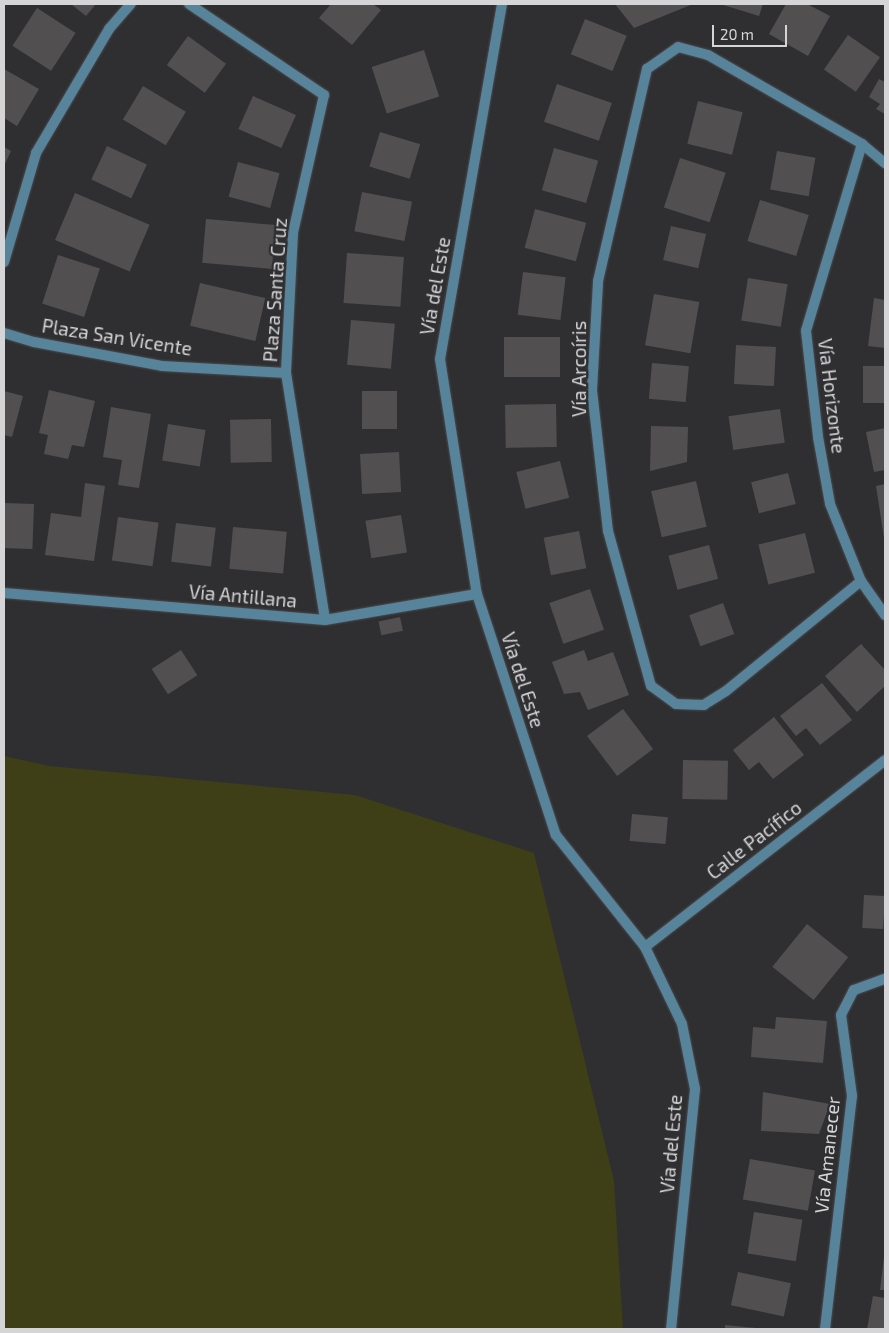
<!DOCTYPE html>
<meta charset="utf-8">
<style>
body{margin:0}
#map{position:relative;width:889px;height:1333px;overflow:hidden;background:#2f2f32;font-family:"Exo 2",sans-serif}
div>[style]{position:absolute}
.green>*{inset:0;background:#3e3f16}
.building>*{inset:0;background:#524f51;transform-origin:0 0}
.roads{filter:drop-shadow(0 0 1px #4a4a4c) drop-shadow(0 0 1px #4a4a4c)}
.street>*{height:10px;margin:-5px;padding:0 5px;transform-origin:5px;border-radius:5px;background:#57839b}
span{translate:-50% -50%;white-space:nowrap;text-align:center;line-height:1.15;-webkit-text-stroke:4.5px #2f2f32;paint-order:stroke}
.street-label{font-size:19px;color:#d5d5d7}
.frame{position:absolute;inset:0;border:5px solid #d5d5d7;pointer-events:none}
.scale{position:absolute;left:712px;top:25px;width:75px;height:22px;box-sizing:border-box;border:2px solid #d5d5d7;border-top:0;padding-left:6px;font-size:15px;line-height:18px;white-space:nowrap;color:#d5d5d7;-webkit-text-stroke:4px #2f2f32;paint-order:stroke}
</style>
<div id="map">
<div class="green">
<i style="clip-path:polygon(4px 756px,49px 766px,355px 795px,534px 853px,614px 1181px,623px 1329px,4px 1329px)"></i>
</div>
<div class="building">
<i style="clip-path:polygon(71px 4px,96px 4px,86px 16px)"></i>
<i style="clip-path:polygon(331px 4px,373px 4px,381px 10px,352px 45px,319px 18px)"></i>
<i style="clip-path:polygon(615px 4px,693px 4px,634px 28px)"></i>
<i style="clip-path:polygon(720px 4px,763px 4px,759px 16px)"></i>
<i style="clip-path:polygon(786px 4px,807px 4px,830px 16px,808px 56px,769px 34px)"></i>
<i style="left:37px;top:8px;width:46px;height:45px;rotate:33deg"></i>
<i style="left:585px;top:19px;width:45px;height:38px;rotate:22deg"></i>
<i style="left:848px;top:35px;width:39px;height:42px;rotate:35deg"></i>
<i style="left:188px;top:36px;width:47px;height:36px;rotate:36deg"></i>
<i style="left:424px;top:50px;width:49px;height:55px;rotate:72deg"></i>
<i style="clip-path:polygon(4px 69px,39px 89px,17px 126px,4px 118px)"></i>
<i style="clip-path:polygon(879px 79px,885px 82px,885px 114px,876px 109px,880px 104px,869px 97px)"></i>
<i style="left:557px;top:84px;width:58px;height:40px;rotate:19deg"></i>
<i style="left:143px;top:86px;width:50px;height:39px;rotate:31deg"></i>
<i style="left:253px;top:96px;width:47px;height:36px;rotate:24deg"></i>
<i style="left:698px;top:101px;width:46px;height:44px;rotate:14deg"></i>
<i style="left:380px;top:132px;width:42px;height:36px;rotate:17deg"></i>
<i style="left:107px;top:146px;width:44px;height:37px;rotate:25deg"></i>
<i style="clip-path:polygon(4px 147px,11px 151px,4px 166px)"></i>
<i style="left:554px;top:148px;width:46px;height:44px;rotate:16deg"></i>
<i style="left:777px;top:151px;width:39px;height:39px;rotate:10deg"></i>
<i style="left:680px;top:158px;width:48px;height:52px;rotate:18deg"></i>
<i style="left:238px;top:162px;width:43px;height:36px;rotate:15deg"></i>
<i style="left:362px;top:192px;width:51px;height:40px;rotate:11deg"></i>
<i style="left:75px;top:193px;width:81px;height:51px;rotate:23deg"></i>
<i style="left:760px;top:200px;width:51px;height:43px;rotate:17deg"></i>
<i style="left:535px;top:209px;width:53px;height:40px;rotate:15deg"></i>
<i style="left:206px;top:219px;width:70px;height:44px;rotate:5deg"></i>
<i style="left:671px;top:226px;width:36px;height:35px;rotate:13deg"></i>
<i style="left:347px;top:253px;width:57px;height:50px;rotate:4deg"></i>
<i style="left:58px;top:255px;width:44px;height:51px;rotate:18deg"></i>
<i style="left:523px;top:272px;width:43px;height:43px;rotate:7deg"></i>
<i style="left:748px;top:278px;width:40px;height:43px;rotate:9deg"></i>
<i style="left:200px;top:283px;width:67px;height:44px;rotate:13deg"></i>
<i style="left:654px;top:294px;width:46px;height:52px;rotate:10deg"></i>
<i style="clip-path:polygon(874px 298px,885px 300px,885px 348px,868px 346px)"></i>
<i style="left:351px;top:320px;width:44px;height:45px;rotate:5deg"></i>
<i style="left:504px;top:337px;width:56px;height:40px"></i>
<i style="left:736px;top:345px;width:40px;height:39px;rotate:3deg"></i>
<i style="left:652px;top:363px;width:37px;height:36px;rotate:5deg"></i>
<i style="left:863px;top:366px;width:22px;height:37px"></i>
<i style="clip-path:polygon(49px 390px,95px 401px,84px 447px,72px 445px,68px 459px,44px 454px,48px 435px,39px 433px)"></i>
<i style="clip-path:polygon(4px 391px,23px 396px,12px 437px,4px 435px)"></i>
<i style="left:397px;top:391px;width:38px;height:35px;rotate:90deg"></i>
<i style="left:556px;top:404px;width:43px;height:51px;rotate:89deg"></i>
<i style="clip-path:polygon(111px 407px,151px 414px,139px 488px,118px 485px,122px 460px,103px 457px)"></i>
<i style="left:780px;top:409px;width:34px;height:52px;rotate:82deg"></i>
<i style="left:271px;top:419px;width:43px;height:41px;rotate:89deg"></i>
<i style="left:168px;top:424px;width:38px;height:37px;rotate:9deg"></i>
<i style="clip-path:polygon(651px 426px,688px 427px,687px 462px,650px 471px)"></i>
<i style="clip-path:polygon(885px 428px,885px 470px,874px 472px,866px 432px)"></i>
<i style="left:399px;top:452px;width:40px;height:39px;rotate:87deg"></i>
<i style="left:560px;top:461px;width:38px;height:45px;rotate:76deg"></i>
<i style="left:788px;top:473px;width:32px;height:38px;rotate:76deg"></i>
<i style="left:696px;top:481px;width:47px;height:46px;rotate:77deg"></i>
<i style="clip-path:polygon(85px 483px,105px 486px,94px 561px,45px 555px,51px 513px,81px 517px)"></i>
<i style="clip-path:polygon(885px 484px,885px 538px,884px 538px,876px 486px)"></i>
<i style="left:4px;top:503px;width:30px;height:45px;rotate:2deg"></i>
<i style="left:401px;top:515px;width:38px;height:36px;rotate:81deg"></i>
<i style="left:118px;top:517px;width:41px;height:44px;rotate:8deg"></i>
<i style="left:176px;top:523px;width:40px;height:39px;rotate:7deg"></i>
<i style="left:233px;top:527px;width:54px;height:42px;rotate:5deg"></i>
<i style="left:579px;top:531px;width:38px;height:36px;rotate:79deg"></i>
<i style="left:805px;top:533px;width:41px;height:48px;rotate:76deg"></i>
<i style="left:709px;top:545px;width:35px;height:42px;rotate:75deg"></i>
<i style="left:590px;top:589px;width:43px;height:43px;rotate:71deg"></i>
<i style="left:723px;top:603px;width:33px;height:36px;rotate:70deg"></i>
<i style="left:400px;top:617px;width:14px;height:22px;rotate:78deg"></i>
<i style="clip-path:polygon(861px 644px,885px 670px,885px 686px,857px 712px,825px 676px)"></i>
<i style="left:181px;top:650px;width:30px;height:35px;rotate:57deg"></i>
<i style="clip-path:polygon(584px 650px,588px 661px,613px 652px,629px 695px,588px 710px,580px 692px,564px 694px,552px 662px)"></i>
<i style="clip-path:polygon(822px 683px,852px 720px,820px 745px,806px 728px,796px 736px,780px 716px)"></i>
<i style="left:623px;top:709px;width:50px;height:45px;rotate:53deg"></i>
<i style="clip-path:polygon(774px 717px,804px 755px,773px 779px,759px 762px,749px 770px,733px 750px)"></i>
<i style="left:683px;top:760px;width:45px;height:39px;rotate:1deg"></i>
<i style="left:632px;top:814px;width:36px;height:27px;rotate:5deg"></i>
<i style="left:864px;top:895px;width:21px;height:33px;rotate:3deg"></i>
<i style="left:807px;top:924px;width:53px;height:55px;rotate:39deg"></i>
<i style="clip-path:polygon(776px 1017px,827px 1021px,823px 1063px,751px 1057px,753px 1027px,775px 1029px)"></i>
<i style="clip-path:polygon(763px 1092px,830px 1104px,819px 1134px,761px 1131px)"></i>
<i style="left:750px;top:1159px;width:66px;height:41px;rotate:10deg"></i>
<i style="left:754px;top:1212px;width:49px;height:42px;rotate:9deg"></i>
<i style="clip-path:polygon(884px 1257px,885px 1257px,885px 1290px,880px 1290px)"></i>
<i style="left:738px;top:1272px;width:54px;height:34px;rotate:12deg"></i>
<i style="clip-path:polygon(873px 1296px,885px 1298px,885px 1329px,867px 1329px)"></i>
<i style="clip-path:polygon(725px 1325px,756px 1328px,756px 1329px,725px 1329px)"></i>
</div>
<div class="roads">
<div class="street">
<i style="left:189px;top:4px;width:163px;rotate:34deg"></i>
<i style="left:324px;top:95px;width:141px;rotate:102.7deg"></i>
<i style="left:293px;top:233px;width:140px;rotate:92.9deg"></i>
<i style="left:286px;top:373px;width:250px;rotate:81deg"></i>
<i style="left:502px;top:4px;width:360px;rotate:99.9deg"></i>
<i style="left:440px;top:359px;width:238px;rotate:81.1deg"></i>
<i style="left:477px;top:594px;width:254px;rotate:71.9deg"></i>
<i style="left:556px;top:835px;width:143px;rotate:51.5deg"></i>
<i style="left:645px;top:947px;width:85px;rotate:64.3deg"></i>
<i style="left:682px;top:1024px;width:66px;rotate:78.7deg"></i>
<i style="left:695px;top:1089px;width:241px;rotate:95.7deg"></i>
<i style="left:862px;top:144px;width:195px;rotate:106.7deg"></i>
<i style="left:806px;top:331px;width:107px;rotate:83.5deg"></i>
<i style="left:818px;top:437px;width:68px;rotate:79.8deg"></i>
<i style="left:830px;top:504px;width:83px;rotate:68.1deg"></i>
<i style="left:861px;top:581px;width:42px;rotate:54.8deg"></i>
<i style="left:4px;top:262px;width:114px;rotate:-73.6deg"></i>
<i style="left:36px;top:153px;width:144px;rotate:-59.5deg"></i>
<i style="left:109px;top:29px;width:33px;rotate:-49deg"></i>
<i style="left:4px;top:333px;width:31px;rotate:17deg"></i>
<i style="left:34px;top:342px;width:130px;rotate:10.6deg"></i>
<i style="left:162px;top:366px;width:124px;rotate:3.2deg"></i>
<i style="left:861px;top:581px;width:174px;rotate:140.8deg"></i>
<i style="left:726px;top:691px;width:26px;rotate:148deg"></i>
<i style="left:704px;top:705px;width:28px;rotate:-178deg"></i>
<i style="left:676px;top:704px;width:31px;rotate:-144deg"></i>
<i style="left:651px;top:686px;width:161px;rotate:-105.5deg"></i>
<i style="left:608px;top:531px;width:142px;rotate:-96.5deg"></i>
<i style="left:592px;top:390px;width:109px;rotate:-86.8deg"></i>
<i style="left:598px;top:281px;width:218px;rotate:-77deg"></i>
<i style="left:647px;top:69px;width:38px;rotate:-35deg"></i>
<i style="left:678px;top:47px;width:31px;rotate:15deg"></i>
<i style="left:708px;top:55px;width:178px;rotate:30deg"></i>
<i style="left:862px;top:144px;width:30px;rotate:40deg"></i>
<i style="left:4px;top:593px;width:322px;rotate:4.8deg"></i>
<i style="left:325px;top:620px;width:154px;rotate:-9.7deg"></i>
<i style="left:645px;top:947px;width:304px;rotate:-37.9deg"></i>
<i style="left:825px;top:1329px;width:235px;rotate:-83.4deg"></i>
<i style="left:852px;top:1096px;width:82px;rotate:-97.7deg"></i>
<i style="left:841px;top:1015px;width:28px;rotate:-63deg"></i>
<i style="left:854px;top:990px;width:33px;rotate:-20deg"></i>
</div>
</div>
<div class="street-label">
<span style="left:435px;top:286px;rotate:-80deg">Vía del Este</span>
<span style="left:275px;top:290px;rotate:-86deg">Plaza Santa Cruz</span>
<span style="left:117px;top:337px;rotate:9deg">Plaza San Vicente</span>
<span style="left:579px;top:369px;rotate:-90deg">Vía Arcoíris</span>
<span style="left:832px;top:396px;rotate:83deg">Vía Horizonte</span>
<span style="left:243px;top:596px;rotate:5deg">Vía Antillana</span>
<span style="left:523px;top:680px;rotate:72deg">Vía del Este</span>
<span style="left:754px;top:840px;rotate:-38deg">Calle Pacífico</span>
<span style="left:671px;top:1144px;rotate:-85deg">Vía del Este</span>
<span style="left:827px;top:1155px;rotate:-84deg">Vía Amanecer</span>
</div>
<div class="frame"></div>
<div class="scale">20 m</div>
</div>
